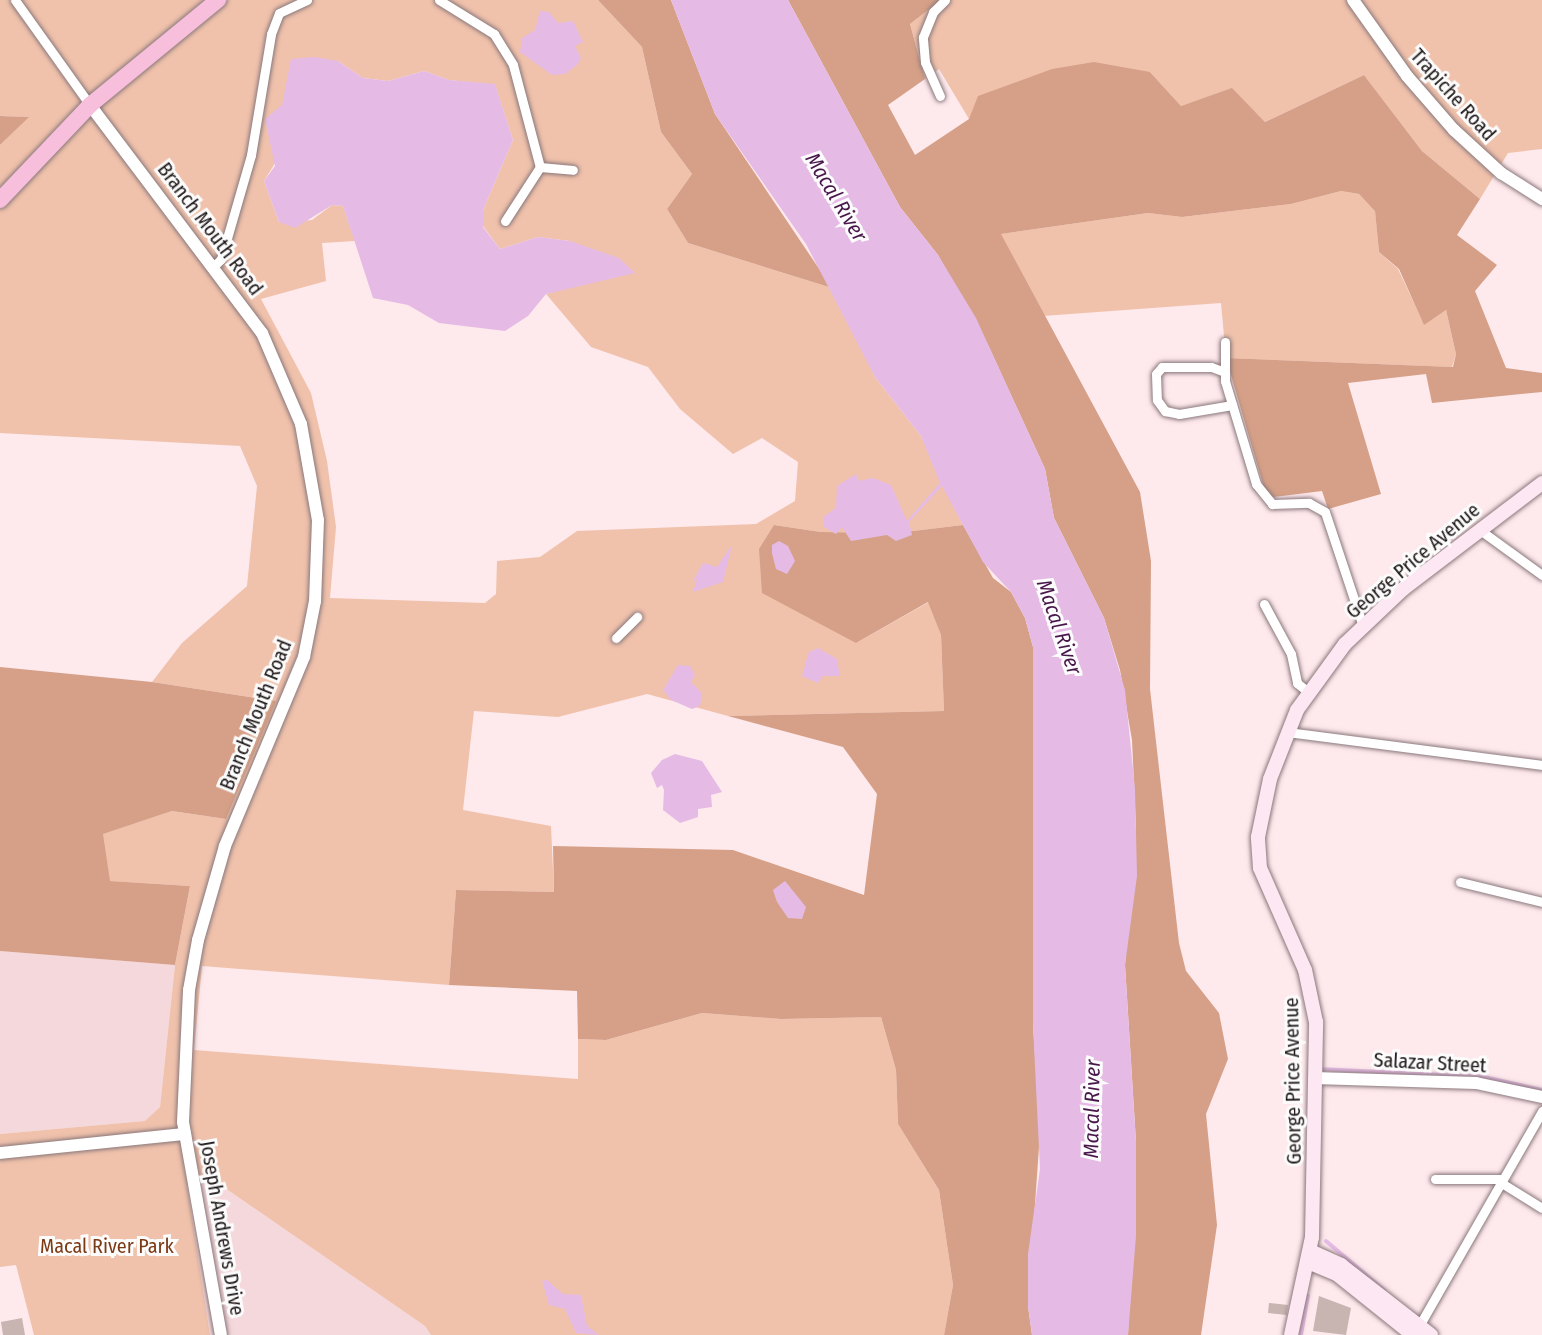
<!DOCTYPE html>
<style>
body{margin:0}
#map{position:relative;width:1542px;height:1335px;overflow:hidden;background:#fee9ed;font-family:"Fira Sans Condensed",sans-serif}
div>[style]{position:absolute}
.built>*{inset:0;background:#f4d8dc}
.green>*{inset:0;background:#f0c2ac}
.forest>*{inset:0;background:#d5a087}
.water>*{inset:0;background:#e5bbe5}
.stream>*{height:4px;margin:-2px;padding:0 2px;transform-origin:2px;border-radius:2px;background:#e5bbe5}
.building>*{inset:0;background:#c8b5b2;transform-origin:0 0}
.roads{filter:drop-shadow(0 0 2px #8a787b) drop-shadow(0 0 2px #8a787b)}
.minor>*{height:9px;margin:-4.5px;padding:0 4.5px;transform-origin:4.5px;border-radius:4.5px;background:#fff}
.tertiary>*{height:12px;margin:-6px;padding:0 6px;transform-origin:6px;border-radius:6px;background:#fff}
.secondary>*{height:14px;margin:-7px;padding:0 7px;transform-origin:7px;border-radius:7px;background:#fce7f2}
.trunk>*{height:16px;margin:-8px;padding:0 8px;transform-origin:8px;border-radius:8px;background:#f7bfdc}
span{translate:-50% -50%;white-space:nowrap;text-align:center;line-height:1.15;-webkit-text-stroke:6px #fcfcfc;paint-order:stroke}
.street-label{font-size:20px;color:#1d1617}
.park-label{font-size:20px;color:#7b3914}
.water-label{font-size:21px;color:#48174a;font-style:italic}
</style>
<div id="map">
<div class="built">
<i style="clip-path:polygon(0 951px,175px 965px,160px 1107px,146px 1121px,0 1134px)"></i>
<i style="clip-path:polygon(209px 1177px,425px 1326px,431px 1335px,210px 1335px,187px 1183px)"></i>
</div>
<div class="green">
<i style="clip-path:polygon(evenodd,0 0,598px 0,642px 47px,661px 132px,692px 174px,667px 209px,688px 243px,832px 288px,875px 377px,921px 436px,963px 525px,896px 533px,821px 532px,774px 525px,856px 643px,929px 602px,941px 635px,944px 711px,728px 716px,647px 694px,558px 717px,474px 711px,463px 810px,551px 826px,554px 892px,456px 890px,449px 985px,202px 966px,194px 1050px,578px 1079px,578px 1039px,606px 1040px,702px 1013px,781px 1019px,881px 1017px,896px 1070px,898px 1124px,939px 1190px,953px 1285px,944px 1335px,431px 1335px,425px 1326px,209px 1177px,187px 1184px,210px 1335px,34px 1335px,16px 1265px,0 1267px,0 1134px,145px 1121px,160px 1107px,175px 965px,190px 886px,109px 881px,102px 834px,172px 811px,226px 819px,275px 701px,152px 682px,182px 643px,247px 586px,257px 486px,240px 446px,0 433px,0 145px,28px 117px,0 116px,0 0,338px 61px,363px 78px,388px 81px,424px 71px,449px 80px,495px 85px,513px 140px,483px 210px,483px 226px,500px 249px,538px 237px,570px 241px,579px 284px,546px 294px,591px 347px,648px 367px,680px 409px,733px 454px,762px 438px,798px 462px,795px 501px,756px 524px,577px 531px,540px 557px,497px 561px,496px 594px,485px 603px,330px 598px,336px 527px,327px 461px,311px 393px,261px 299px,326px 281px,322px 243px,355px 241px,343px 206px,332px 205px,312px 220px,279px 222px,264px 181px,338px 61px)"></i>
<i style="clip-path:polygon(941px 0,1542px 0,1542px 149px,1508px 153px,1480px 199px,1422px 151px,1364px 75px,1265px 122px,1232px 89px,1181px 106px,1150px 72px,969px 119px,939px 69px,925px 79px,910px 24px)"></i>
<i style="clip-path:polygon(1341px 191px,1359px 194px,1375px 210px,1379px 252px,1398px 269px,1424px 324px,1446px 310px,1456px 354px,1452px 367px,1226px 358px,1221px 303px,1043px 316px,1000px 234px,1148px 213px,1182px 217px,1291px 204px)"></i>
</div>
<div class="forest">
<i style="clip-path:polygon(598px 0,671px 0,715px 114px,832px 288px,688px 243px,667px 209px,692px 174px,661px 132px,642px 47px)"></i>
<i style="clip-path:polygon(788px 0,941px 0,910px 24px,925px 79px,888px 105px,915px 155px,969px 119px,978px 96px,1052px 69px,1094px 62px,1150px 72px,1181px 106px,1232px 88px,1265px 122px,1364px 75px,1422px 151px,1480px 199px,1457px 235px,1497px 265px,1475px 291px,1506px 368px,1542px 373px,1542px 392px,1432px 403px,1426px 374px,1348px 383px,1381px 494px,1328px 509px,1322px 491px,1267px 498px,1226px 358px,1453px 367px,1456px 354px,1446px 310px,1424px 325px,1399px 269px,1379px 252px,1375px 211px,1359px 194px,1341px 191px,1291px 204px,1182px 217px,1148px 213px,1001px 234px,1140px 492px,1151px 561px,1150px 689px,1179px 943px,1186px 971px,1219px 1013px,1228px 1059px,1206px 1114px,1217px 1225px,1201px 1335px,1128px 1335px,1136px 1142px,1125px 965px,1136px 827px,1132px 740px,1120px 670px,1104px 618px,1054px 518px,1045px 469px,989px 347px,938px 255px,900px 207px)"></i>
<i style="clip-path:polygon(0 116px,29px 117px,0 145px)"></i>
<i style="clip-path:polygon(774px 525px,821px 532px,896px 533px,963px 525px,993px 578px,1011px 592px,1025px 618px,1033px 647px,1033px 1025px,1040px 1132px,1028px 1306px,1032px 1335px,944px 1335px,953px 1285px,939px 1190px,898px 1124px,896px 1070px,881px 1017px,781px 1019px,702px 1013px,606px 1040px,578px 1039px,577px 991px,449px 985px,456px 890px,554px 892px,553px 846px,733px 850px,864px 895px,877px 794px,843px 747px,728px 716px,944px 711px,941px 635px,928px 602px,856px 643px,762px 593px,759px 549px)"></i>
<i style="clip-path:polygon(0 667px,152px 682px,276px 701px,226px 819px,172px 811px,103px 834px,110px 881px,190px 886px,175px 965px,0 951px)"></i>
</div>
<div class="water">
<i style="clip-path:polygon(671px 0,788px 0,900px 207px,938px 255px,976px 318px,1045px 469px,1054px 518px,1104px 618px,1125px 690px,1135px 789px,1137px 876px,1125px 965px,1136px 1142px,1136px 1236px,1128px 1335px,1032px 1335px,1028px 1306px,1028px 1254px,1040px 1169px,1033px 1025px,1033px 647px,1025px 618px,1011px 592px,983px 562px,942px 486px,909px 522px,912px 535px,896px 541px,887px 535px,851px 541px,842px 527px,836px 534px,824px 527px,823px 517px,836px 508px,837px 486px,856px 474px,859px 481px,873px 478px,891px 485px,907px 521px,940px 483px,921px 436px,875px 377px,806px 244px,715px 114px)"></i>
<i style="clip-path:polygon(540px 11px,549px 12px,558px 23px,573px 21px,583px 42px,575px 46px,581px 58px,578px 64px,565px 74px,552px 75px,520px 52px,522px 38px,535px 30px)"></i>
<i style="clip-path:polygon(315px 57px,338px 61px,363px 78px,388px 81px,424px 71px,449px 80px,495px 84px,513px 140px,483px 210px,483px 227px,500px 249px,538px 237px,570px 241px,619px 258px,635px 273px,546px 294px,528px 316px,505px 331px,439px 323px,408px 305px,373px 298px,343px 206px,332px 205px,295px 228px,279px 222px,264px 181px,275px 166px,265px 119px,282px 105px,291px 59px)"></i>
<i style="clip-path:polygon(779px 541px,788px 546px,795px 561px,787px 574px,776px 569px,772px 553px,772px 545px)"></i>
<i style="clip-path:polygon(732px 545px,723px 582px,693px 592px,697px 580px,693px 581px,703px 563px,717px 567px)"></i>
<i style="clip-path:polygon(818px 648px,837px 659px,840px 676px,823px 676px,818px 683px,802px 676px,809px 652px)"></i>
<i style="clip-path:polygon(678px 665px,690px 666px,695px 675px,691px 682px,702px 693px,700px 706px,692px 709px,671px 700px,663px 690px)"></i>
<i style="clip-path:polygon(675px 754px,702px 761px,722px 792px,711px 795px,712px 807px,698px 809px,698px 817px,680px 823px,663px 810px,664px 790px,662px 785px,657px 788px,651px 773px,662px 760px)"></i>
<i style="clip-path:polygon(785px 881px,806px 907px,802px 919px,788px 918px,777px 902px,773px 890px)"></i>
<i style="clip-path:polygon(547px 1280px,563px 1294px,581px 1295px,587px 1326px,599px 1335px,576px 1333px,565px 1309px,549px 1305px,542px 1281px)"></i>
</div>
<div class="stream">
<i style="left:1320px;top:1069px;width:164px;rotate:2.8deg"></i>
<i style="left:1484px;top:1077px;width:59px;rotate:12.6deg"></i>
<i style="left:1326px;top:1241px;width:76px;rotate:40.2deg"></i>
<i style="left:1301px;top:1335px;width:40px;rotate:-80deg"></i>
</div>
<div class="building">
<i style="clip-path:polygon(1319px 1296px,1351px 1308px,1346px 1335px,1313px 1331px)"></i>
<i style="left:1269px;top:1303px;width:19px;height:10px;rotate:6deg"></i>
<i style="clip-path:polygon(22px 1318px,25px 1335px,3px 1335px,1px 1322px)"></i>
</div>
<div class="roads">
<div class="minor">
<i style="left:15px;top:0;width:129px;rotate:54.5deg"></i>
<i style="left:439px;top:0;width:65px;rotate:31.7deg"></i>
<i style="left:494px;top:34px;width:36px;rotate:58deg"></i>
<i style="left:513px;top:65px;width:106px;rotate:75.2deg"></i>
<i style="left:540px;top:167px;width:33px;rotate:5deg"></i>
<i style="left:940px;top:96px;width:37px;rotate:-114deg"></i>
<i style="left:925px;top:62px;width:25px;rotate:-95deg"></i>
<i style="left:923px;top:37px;width:27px;rotate:-68deg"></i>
<i style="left:933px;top:12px;width:17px;rotate:-45deg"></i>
<i style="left:505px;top:221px;width:64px;rotate:-57.1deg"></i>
<i style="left:215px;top:265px;width:8px;rotate:-45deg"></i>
<i style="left:221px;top:259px;width:108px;rotate:-73.9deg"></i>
<i style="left:251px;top:155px;width:123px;rotate:-80.6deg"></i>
<i style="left:271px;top:34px;width:22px;rotate:-69deg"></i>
<i style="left:279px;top:13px;width:31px;rotate:-25deg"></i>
<i style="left:1225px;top:342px;width:39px;rotate:90deg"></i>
<i style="left:1225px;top:381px;width:108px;rotate:73.2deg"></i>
<i style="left:1256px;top:484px;width:26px;rotate:51deg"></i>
<i style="left:1272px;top:504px;width:37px;rotate:-2deg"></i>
<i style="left:1309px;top:503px;width:18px;rotate:29deg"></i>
<i style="left:1325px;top:512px;width:120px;rotate:71.6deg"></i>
<i style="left:1225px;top:372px;width:15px;rotate:-160deg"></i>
<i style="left:1211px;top:367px;width:49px;rotate:180deg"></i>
<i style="left:1162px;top:367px;width:9px;rotate:131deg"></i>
<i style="left:1156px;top:374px;width:26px;rotate:88deg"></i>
<i style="left:1157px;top:400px;width:14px;rotate:54deg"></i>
<i style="left:1165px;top:411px;width:14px;rotate:12deg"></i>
<i style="left:1179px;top:414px;width:54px;rotate:-9.6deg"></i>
<i style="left:1480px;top:530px;width:77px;rotate:36deg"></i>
<i style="left:1264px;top:604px;width:57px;rotate:61.6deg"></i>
<i style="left:1291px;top:654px;width:30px;rotate:78deg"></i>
<i style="left:1297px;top:683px;width:14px;rotate:39deg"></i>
<i style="left:616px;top:638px;width:30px;rotate:-45deg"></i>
<i style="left:1288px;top:732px;width:256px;rotate:7.4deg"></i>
<i style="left:1460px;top:882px;width:84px;rotate:13.7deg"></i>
<i style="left:1435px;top:1179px;width:68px"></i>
<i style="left:1500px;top:1182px;width:49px;rotate:31.8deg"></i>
<i style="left:1419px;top:1326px;width:248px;rotate:-60.2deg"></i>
</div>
<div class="tertiary">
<i style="left:1353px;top:0;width:93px;rotate:54.6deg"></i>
<i style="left:1407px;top:76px;width:72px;rotate:49deg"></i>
<i style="left:1454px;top:130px;width:64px;rotate:42.5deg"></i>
<i style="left:1501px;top:173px;width:49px;rotate:32.4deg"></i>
<i style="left:90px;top:105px;width:286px;rotate:53deg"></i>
<i style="left:262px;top:333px;width:99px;rotate:66.8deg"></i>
<i style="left:301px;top:424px;width:97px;rotate:80deg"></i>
<i style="left:318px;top:520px;width:81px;rotate:92.1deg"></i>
<i style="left:315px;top:601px;width:57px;rotate:101.1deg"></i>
<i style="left:304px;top:657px;width:205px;rotate:112.7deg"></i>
<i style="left:225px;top:846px;width:98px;rotate:106deg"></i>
<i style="left:198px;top:940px;width:51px;rotate:100.2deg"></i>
<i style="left:189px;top:990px;width:132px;rotate:92.6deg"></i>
<i style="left:183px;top:1122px;width:216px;rotate:79.9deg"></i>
<i style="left:1314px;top:1078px;width:162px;rotate:1.8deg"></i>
<i style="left:1476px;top:1083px;width:67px;rotate:12deg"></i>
<i style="left:0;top:1153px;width:186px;rotate:-5.9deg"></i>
</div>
<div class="secondary">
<i style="left:1310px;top:1251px;width:34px;rotate:24deg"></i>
<i style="left:1341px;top:1265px;width:114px;rotate:37.9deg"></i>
<i style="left:1308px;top:1262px;width:33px;rotate:23deg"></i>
<i style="left:1338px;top:1275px;width:96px;rotate:38.7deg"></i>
<i style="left:1291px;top:1335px;width:100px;rotate:-77.9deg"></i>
<i style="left:1312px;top:1237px;width:215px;rotate:-88.9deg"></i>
<i style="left:1316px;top:1022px;width:53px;rotate:-101.9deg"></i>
<i style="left:1305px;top:970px;width:111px;rotate:-113.8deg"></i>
<i style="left:1260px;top:868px;width:31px;rotate:-94deg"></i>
<i style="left:1258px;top:837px;width:59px;rotate:-78.3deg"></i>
<i style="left:1270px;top:779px;width:74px;rotate:-68.6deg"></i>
<i style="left:1297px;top:710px;width:82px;rotate:-54deg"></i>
<i style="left:1345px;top:644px;width:80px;rotate:-43.5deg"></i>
<i style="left:1403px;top:589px;width:175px;rotate:-37.3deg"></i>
</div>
<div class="trunk">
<i style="left:0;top:200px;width:131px;rotate:-46.5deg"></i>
<i style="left:90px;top:105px;width:166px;rotate:-39.4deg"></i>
</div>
</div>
<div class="street-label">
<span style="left:1453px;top:95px;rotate:48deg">Trapiche Road</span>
<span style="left:210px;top:229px;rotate:53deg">Branch Mouth Road</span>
<span style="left:1413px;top:561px;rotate:-40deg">George Price Avenue</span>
<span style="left:256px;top:715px;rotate:-68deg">Branch Mouth Road</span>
<span style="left:1430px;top:1063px;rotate:3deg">Salazar Street</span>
<span style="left:1293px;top:1081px;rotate:-91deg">George Price Avenue</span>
<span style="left:222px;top:1228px;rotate:80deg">Joseph Andrews Drive</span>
</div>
<div class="park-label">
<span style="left:107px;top:1246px">Macal River Park</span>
</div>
<div class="water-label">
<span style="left:836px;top:197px;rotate:59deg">Macal River</span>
<span style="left:1059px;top:627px;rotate:71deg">Macal River</span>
<span style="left:1092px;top:1109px;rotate:-89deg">Macal River</span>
</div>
</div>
